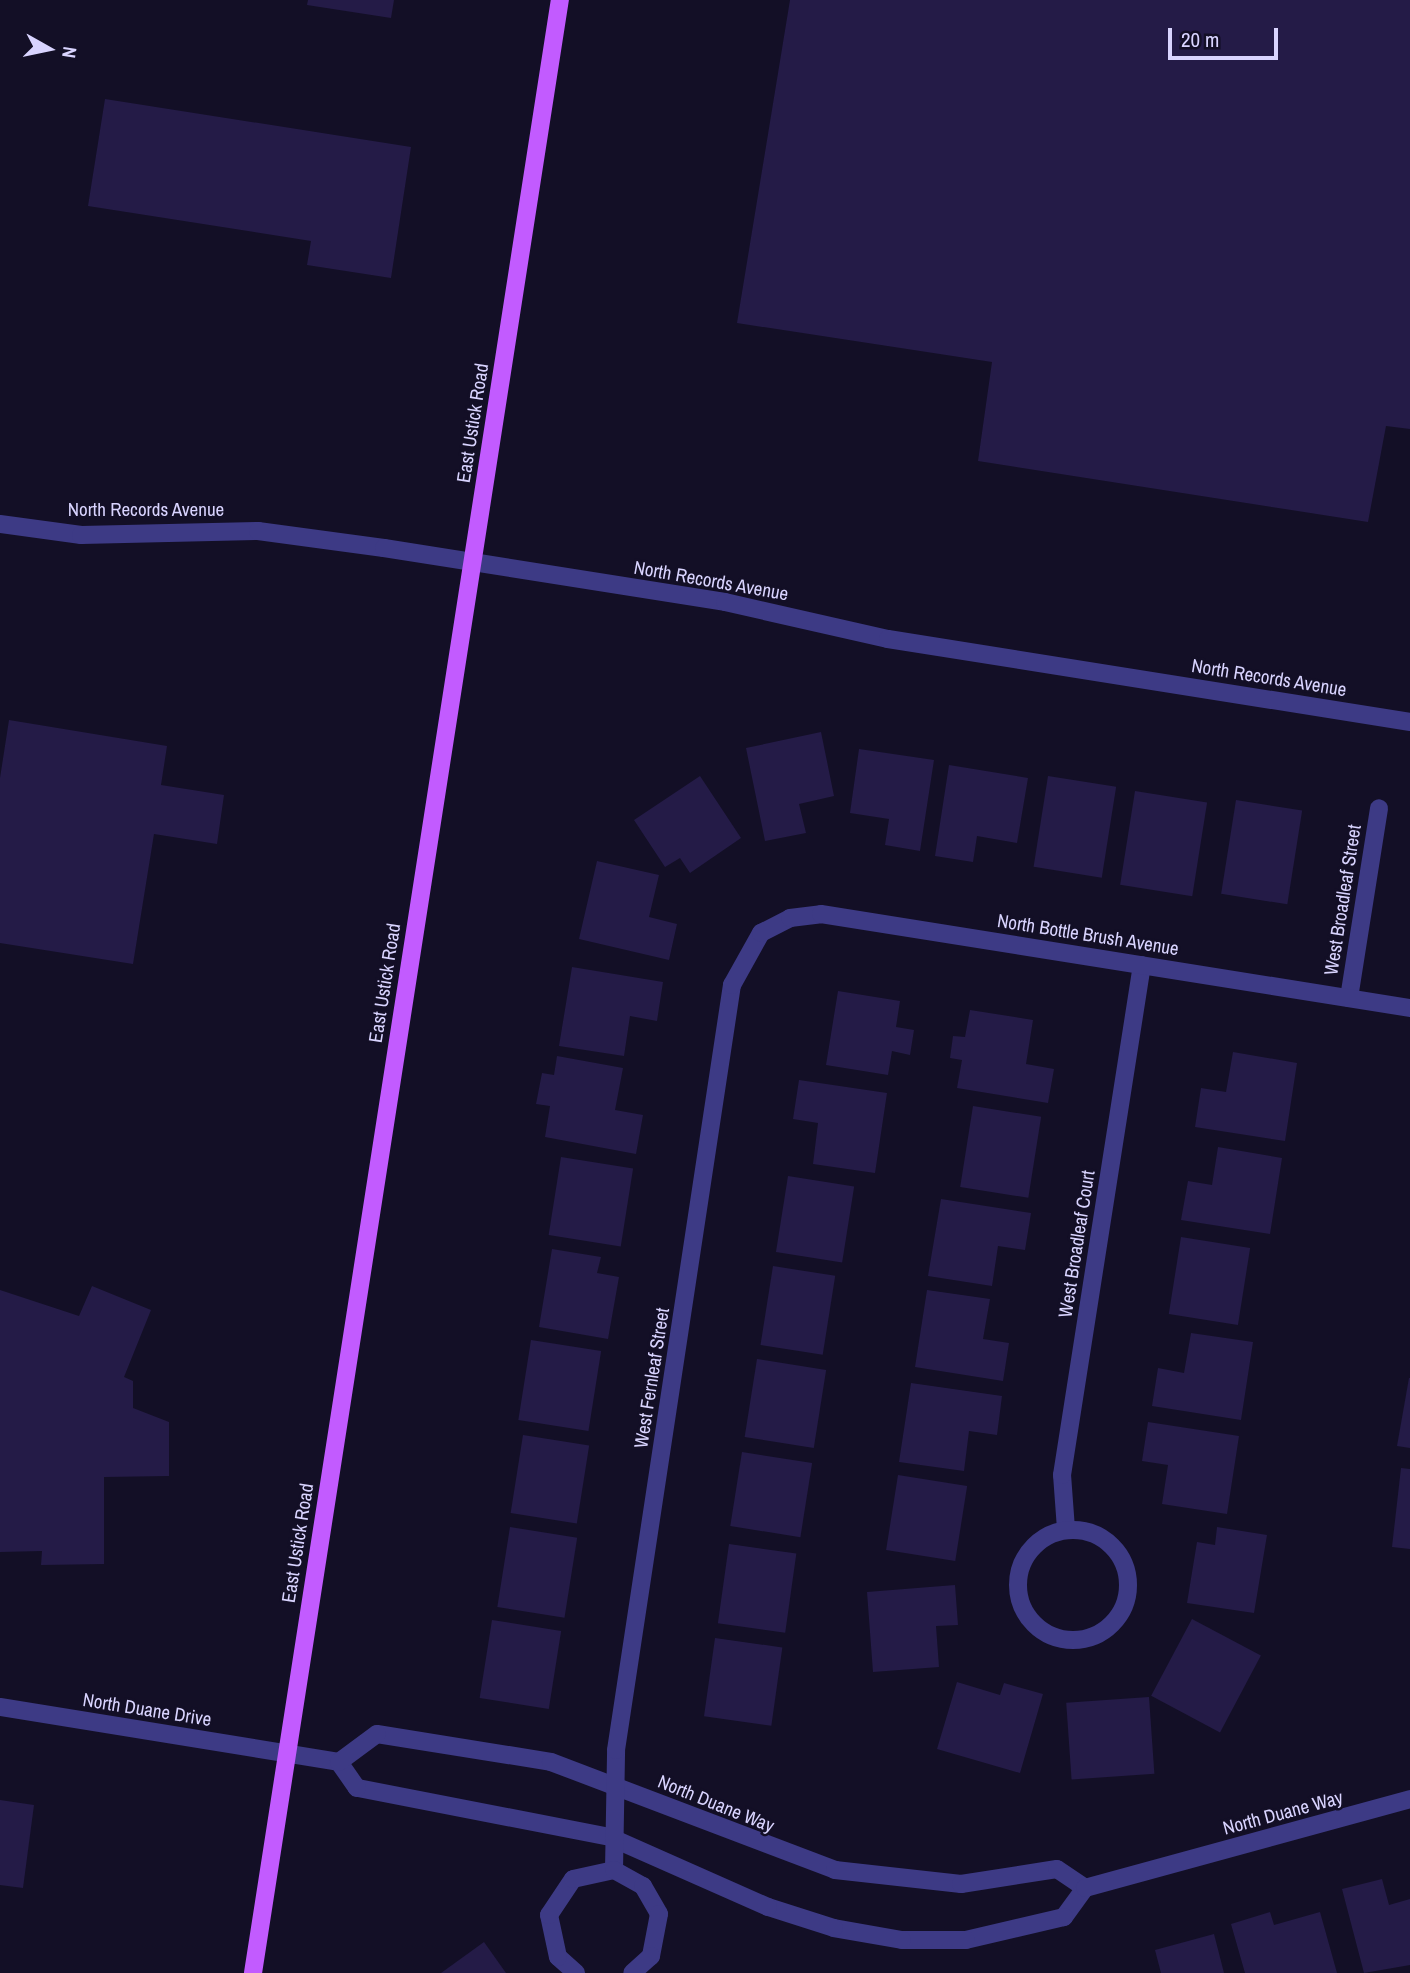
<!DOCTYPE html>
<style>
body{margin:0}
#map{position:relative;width:1410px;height:1973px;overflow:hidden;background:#130f26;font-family:"Archivo Narrow",sans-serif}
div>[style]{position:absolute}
.building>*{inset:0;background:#241b47;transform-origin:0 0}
.minor>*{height:18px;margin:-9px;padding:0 9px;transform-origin:9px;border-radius:9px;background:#3d3a85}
.minor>.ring{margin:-9px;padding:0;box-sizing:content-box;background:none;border:18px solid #3d3a85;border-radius:50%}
.major>*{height:18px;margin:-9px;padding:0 9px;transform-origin:9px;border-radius:9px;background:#c25bff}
span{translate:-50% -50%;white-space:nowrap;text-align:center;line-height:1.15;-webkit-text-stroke:5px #130f26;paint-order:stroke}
.street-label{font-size:19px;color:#d9d4ff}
.north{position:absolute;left:14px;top:14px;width:70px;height:70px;-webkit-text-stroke:5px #130f26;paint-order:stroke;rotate:99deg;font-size:19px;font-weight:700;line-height:28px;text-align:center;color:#d9d4ff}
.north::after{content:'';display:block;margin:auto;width:24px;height:32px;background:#d9d4ff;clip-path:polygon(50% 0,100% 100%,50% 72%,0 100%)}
.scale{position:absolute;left:1168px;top:28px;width:110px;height:32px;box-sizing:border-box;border:4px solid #d9d4ff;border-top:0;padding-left:9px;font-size:21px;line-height:24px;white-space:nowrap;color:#d9d4ff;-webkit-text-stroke:5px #130f26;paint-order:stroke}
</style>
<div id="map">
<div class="building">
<i style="clip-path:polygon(308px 0,394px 0,391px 18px,307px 5px)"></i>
<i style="clip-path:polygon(790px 0,1410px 0,1410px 429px,1386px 426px,1368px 522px,978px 461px,992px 362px,737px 323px)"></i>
<i style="clip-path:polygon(105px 99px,411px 147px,391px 278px,307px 265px,311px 241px,88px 206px)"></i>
<i style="clip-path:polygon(9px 720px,167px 746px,161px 785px,224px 795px,217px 844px,154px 834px,133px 964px,0 943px,0 778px)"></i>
<i style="clip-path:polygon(821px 732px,834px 796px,799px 804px,806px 833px,765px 841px,746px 748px)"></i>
<i style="clip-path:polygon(859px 749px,934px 760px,920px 851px,885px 845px,889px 819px,850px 813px)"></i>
<i style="clip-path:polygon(949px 765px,1028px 778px,1017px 843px,977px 836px,973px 862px,935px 856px)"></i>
<i style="clip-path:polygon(700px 776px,741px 838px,690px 873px,680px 858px,665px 867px,634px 820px)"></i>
<i style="left:1048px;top:776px;width:69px;height:92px;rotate:9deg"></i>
<i style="left:1135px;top:791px;width:73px;height:95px;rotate:9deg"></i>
<i style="left:1236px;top:800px;width:67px;height:95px;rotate:9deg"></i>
<i style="clip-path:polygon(597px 861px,659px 875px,649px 917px,677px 924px,669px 960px,579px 939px)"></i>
<i style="clip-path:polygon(572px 967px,663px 982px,657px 1021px,630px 1016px,624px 1056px,559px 1046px)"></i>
<i style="clip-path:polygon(838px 991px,900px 1001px,896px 1027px,914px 1030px,910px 1055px,892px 1051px,888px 1075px,826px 1065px)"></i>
<i style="clip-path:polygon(970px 1010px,1033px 1020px,1026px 1064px,1054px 1069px,1048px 1103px,957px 1088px,962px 1060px,950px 1058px,953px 1036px,965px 1037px)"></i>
<i style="clip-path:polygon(1233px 1052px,1297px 1063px,1285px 1141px,1195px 1127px,1201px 1088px,1226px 1092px)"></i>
<i style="clip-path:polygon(557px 1056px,623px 1068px,615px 1110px,643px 1115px,636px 1154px,545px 1137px,550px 1106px,536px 1104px,542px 1073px,554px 1075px)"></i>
<i style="clip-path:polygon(799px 1080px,887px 1093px,875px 1173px,813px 1164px,818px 1123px,793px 1119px)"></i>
<i style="left:973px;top:1106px;width:69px;height:82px;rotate:9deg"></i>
<i style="clip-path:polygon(1218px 1147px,1282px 1158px,1270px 1234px,1181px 1220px,1188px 1181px,1212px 1185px)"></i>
<i style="left:561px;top:1157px;width:73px;height:79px;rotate:9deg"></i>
<i style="left:788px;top:1176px;width:67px;height:77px;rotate:9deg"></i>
<i style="clip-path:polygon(941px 1199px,1031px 1213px,1025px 1250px,998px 1246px,992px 1286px,928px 1276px)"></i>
<i style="left:1181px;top:1237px;width:70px;height:78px;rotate:9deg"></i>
<i style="clip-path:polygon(552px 1249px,601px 1257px,597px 1273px,619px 1277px,608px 1339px,539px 1327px)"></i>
<i style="left:773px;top:1266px;width:63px;height:80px;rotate:9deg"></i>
<i style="clip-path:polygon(92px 1286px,151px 1310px,124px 1377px,133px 1381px,133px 1408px,169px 1422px,169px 1476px,104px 1477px,104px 1564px,41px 1565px,42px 1551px,0 1552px,0 1290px,79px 1316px)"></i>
<i style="clip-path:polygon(927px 1290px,990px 1299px,983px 1339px,1009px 1343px,1003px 1381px,915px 1367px)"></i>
<i style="clip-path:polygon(1191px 1333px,1253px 1342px,1241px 1420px,1152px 1406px,1158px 1368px,1184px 1373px)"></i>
<i style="left:531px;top:1340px;width:71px;height:81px;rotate:9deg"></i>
<i style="left:757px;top:1359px;width:70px;height:79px;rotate:9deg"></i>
<i style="clip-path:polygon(1409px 1378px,1410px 1378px,1410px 1448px,1397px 1446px)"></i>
<i style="clip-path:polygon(911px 1383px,1002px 1396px,997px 1435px,969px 1431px,964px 1471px,899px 1462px)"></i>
<i style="clip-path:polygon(1148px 1422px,1239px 1436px,1227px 1514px,1162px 1504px,1168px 1465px,1142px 1461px)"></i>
<i style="left:523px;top:1435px;width:67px;height:79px;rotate:9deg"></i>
<i style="left:742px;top:1452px;width:71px;height:75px;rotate:9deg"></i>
<i style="clip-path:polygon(1401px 1468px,1410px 1469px,1410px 1549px,1392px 1547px)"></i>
<i style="left:898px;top:1475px;width:70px;height:76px;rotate:9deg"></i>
<i style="left:510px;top:1527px;width:68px;height:81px;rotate:9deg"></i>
<i style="clip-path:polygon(1217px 1527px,1267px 1535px,1254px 1613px,1187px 1603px,1197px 1542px,1215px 1545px)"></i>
<i style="left:729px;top:1544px;width:68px;height:80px;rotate:8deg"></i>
<i style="clip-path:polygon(955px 1585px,958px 1625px,936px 1626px,939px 1667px,873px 1672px,867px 1592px)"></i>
<i style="left:1192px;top:1619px;width:78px;height:87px;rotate:28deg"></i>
<i style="left:492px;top:1620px;width:70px;height:79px;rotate:9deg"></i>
<i style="left:715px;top:1638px;width:68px;height:79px;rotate:8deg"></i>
<i style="clip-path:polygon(957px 1682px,1000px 1695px,1004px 1683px,1043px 1694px,1020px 1773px,937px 1749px)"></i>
<i style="left:1149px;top:1697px;width:77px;height:83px;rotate:86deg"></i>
<i style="clip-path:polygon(0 1800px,34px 1805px,23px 1888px,0 1885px)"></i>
<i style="clip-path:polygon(1382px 1879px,1389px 1905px,1410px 1899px,1410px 1965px,1364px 1973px,1342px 1889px)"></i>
<i style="clip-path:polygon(1270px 1912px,1274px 1925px,1320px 1912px,1337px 1973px,1245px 1973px,1231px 1924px)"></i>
<i style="clip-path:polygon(1214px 1934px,1224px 1973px,1161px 1973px,1155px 1950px)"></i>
<i style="clip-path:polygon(484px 1942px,506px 1973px,441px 1973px)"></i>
</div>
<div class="minor">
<i style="left:0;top:524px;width:82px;rotate:7.7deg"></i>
<i style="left:81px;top:535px;width:177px;rotate:-1.3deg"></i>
<i style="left:258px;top:531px;width:127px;rotate:7.7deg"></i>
<i style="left:384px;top:548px;width:345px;rotate:9deg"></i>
<i style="left:725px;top:602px;width:167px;rotate:12.8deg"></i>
<i style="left:888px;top:639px;width:529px;rotate:9.03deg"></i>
<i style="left:1349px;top:998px;width:192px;rotate:-81deg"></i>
<i style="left:1066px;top:1529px;width:54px;rotate:-94.2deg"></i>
<i style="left:1062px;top:1475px;width:516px;rotate:-81.09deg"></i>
<i class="ring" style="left:1018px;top:1530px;width:92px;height:92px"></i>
<i style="left:0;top:1707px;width:343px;rotate:9.2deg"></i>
<i style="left:377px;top:1734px;width:176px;rotate:9.1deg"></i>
<i style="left:551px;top:1762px;width:304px;rotate:20.8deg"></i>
<i style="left:835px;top:1870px;width:127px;rotate:6.3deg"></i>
<i style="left:961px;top:1884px;width:97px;rotate:-8.9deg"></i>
<i style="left:1057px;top:1869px;width:34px;rotate:34deg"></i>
<i style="left:1085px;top:1888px;width:36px;rotate:126deg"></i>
<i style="left:1064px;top:1917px;width:101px;rotate:166.8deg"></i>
<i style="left:966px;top:1940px;width:64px;rotate:180deg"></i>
<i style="left:902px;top:1940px;width:69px;rotate:-170deg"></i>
<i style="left:834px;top:1928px;width:69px;rotate:-162.3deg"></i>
<i style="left:768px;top:1907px;width:173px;rotate:-156.1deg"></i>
<i style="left:610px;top:1837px;width:258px;rotate:-169deg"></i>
<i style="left:357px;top:1788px;width:32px;rotate:-125deg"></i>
<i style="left:339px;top:1762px;width:47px;rotate:-36.4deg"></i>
<i style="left:614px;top:1870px;width:120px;rotate:-89deg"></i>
<i style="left:616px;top:1750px;width:774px;rotate:-81.38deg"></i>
<i style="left:732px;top:985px;width:60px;rotate:-60.9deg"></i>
<i style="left:761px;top:933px;width:33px;rotate:-27deg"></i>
<i style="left:790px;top:918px;width:31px;rotate:-7deg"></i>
<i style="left:821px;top:914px;width:596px;rotate:9.07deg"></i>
<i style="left:1085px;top:1888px;width:337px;rotate:-15.3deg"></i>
<i style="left:576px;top:1973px;width:24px;rotate:-138deg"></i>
<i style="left:558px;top:1957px;width:43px;rotate:-102.1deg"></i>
<i style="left:549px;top:1915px;width:43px;rotate:-56.3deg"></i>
<i style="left:573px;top:1879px;width:42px;rotate:-12.4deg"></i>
<i style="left:614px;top:1870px;width:33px;rotate:29deg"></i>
<i style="left:643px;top:1886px;width:32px;rotate:60deg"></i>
<i style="left:659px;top:1914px;width:43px;rotate:100.8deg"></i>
<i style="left:651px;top:1956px;width:25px;rotate:138deg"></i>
</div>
<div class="major">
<i style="left:253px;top:1973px;width:1997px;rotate:-81.16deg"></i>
</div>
<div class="street-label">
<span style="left:473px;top:423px;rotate:-81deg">East Ustick Road</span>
<span style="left:146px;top:510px">North Records Avenue</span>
<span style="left:711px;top:581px;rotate:10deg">North Records Avenue</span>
<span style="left:1269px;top:678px;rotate:9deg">North Records Avenue</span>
<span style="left:1343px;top:900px;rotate:-81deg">West Broadleaf Street</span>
<span style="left:1088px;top:935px;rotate:9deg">North Bottle Brush Avenue</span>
<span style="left:385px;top:983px;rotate:-81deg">East Ustick Road</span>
<span style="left:1077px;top:1244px;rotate:-81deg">West Broadleaf Court</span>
<span style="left:652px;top:1378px;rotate:-81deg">West Fernleaf Street</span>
<span style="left:298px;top:1543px;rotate:-81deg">East Ustick Road</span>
<span style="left:147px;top:1710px;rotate:9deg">North Duane Drive</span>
<span style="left:716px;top:1804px;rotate:22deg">North Duane Way</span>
<span style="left:1283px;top:1813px;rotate:-15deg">North Duane Way</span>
</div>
<div class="north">N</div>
<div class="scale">20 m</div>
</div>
